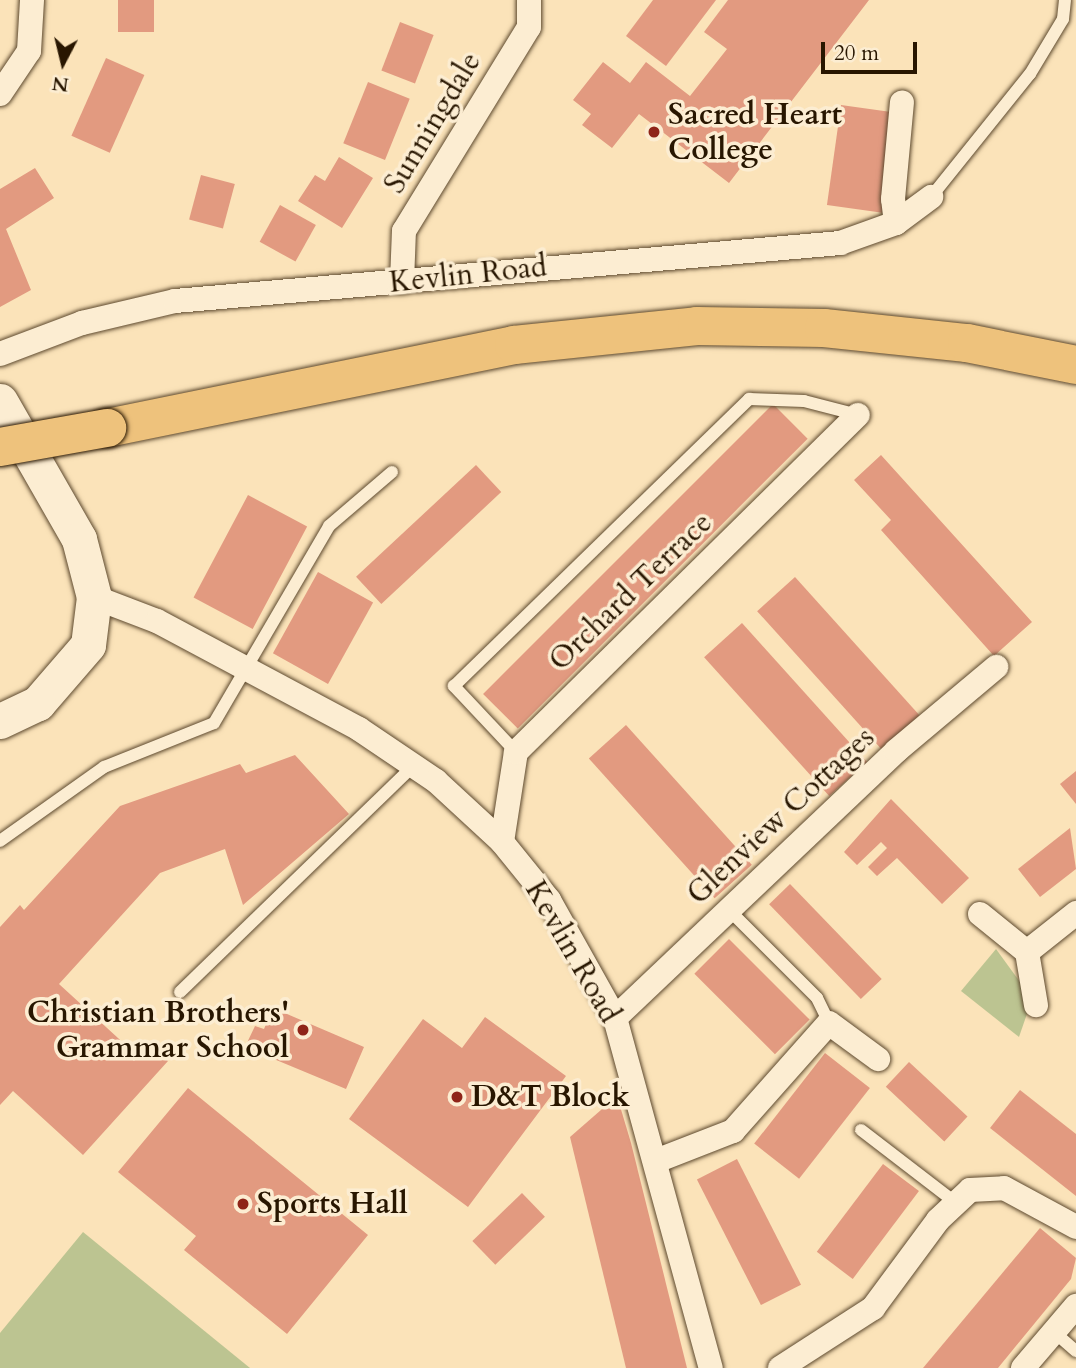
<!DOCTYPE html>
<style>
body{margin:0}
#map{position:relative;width:1076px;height:1368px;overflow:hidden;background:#fbe3b9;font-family:Cardo,serif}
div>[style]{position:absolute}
.green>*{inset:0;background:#bcc491}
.building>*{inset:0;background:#e29a80;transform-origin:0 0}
.roads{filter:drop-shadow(0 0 2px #5d492e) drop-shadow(0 0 2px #5d492e)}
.lane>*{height:12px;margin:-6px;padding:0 6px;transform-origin:6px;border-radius:6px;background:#fcedd2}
.street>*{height:24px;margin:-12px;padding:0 12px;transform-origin:12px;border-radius:12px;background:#fcedd2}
.secondary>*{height:35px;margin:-17.5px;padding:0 17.5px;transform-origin:17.5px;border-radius:17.5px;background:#fcedd2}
.highway>*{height:38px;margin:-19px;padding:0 19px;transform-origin:19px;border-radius:19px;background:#eec27c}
.bridges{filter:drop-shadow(0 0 2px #281600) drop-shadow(0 0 2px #281600)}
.highway-bridge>*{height:38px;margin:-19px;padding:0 19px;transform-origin:19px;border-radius:19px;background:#eec27c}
.dots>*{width:19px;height:19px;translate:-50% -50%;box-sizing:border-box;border:4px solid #fcedd2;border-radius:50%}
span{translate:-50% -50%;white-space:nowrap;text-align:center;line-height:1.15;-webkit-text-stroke:7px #fcedd2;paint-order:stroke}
.poi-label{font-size:30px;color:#281600;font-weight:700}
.left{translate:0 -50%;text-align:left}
.right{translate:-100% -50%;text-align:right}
.street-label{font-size:30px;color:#281600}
.north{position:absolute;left:28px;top:28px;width:70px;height:70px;-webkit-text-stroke:5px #fcedd2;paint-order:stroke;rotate:187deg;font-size:19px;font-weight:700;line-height:28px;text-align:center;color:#281600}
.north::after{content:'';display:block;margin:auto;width:24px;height:32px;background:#281600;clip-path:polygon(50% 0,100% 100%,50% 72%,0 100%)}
.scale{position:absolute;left:821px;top:42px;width:96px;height:32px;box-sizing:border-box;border:4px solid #281600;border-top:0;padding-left:9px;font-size:21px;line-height:24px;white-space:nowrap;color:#281600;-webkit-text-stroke:5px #fcedd2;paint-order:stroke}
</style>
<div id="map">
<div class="green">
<i style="clip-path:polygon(996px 949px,1023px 986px,1029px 1008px,1019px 1037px,961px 991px)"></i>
<i style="clip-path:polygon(83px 1232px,250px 1368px,0 1368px,0 1333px)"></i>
</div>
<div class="building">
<i style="left:118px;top:0;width:36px;height:32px"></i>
<i style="clip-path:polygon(653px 0,716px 0,666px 66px,626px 36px)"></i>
<i style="clip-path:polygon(728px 0,869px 0,729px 183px,639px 114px,612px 148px,582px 125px,591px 114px,573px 100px,603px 62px,630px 83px,646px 62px,690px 96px,727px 49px,704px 32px)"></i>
<i style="left:400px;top:22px;width:36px;height:52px;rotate:21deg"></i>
<i style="left:106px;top:58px;width:42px;height:85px;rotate:24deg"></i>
<i style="left:368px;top:82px;width:45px;height:66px;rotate:22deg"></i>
<i style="left:841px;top:105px;width:56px;height:101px;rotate:8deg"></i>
<i style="clip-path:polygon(339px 157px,373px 178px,342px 228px,298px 201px,315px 175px,325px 181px)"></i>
<i style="clip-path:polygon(35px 168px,54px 198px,6px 229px,31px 290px,0 307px,0 189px)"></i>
<i style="left:201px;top:175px;width:35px;height:46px;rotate:15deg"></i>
<i style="left:280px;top:205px;width:41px;height:42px;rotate:29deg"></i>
<i style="left:773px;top:404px;width:49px;height:410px;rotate:45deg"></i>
<i style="clip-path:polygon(881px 455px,1032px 622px,994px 656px,881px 530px,891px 520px,854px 480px)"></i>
<i style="left:476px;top:465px;width:37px;height:164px;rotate:47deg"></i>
<i style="left:248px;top:495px;width:67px;height:116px;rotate:28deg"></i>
<i style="left:318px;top:572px;width:63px;height:93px;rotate:29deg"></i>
<i style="left:795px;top:577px;width:186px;height:51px;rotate:48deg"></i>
<i style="left:742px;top:623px;width:187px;height:51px;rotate:48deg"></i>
<i style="left:626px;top:725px;width:188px;height:50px;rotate:48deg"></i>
<i style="clip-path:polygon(295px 755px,349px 814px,243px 905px,225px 849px,160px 873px,59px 984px,142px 1060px,153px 1048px,168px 1061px,83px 1155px,13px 1091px,0 1105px,0 927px,20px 905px,24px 910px,120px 806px,240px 764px,246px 773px)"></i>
<i style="clip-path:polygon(1076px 771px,1076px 804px,1060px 784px)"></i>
<i style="clip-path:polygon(891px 799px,969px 878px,942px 904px,897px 858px,877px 876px,868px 867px,887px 848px,881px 842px,857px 865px,844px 852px)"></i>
<i style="clip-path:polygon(1070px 828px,1076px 869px,1040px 897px,1018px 869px)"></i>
<i style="left:790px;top:884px;width:132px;height:29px;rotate:46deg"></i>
<i style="left:729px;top:939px;width:114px;height:49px;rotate:45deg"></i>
<i style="clip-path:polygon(273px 1008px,364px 1047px,346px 1089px,245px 1047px,255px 1026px,264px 1029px)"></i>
<i style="clip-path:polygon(485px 1017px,566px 1076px,468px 1207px,349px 1119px,423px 1019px,462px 1048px)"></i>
<i style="left:825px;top:1053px;width:57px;height:115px;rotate:38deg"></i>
<i style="left:909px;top:1062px;width:80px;height:34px;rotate:43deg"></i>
<i style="clip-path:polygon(188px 1088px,368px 1235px,287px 1334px,184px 1250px,196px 1236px,118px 1172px)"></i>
<i style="clip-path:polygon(1020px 1090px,1076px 1134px,1076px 1196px,990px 1128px)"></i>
<i style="clip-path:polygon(617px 1096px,631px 1143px,687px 1368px,626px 1368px,570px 1137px)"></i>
<i style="left:737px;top:1159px;width:141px;height:45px;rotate:63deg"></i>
<i style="left:883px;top:1164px;width:45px;height:110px;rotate:37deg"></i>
<i style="left:522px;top:1193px;width:33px;height:69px;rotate:46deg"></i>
<i style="clip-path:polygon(1040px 1228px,1076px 1258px,1071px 1279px,998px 1368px,923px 1368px)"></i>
</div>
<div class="roads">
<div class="lane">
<i style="left:931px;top:197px;width:158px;rotate:-51.2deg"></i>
<i style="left:1030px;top:74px;width:64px;rotate:-59deg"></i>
<i style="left:1063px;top:19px;width:19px;rotate:-84deg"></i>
<i style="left:516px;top:752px;width:91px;rotate:-133.2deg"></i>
<i style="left:454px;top:686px;width:412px;rotate:-44.2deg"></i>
<i style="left:749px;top:399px;width:55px;rotate:2.1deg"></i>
<i style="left:804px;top:401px;width:56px;rotate:14.5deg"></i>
<i style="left:0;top:841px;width:128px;rotate:-35.4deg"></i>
<i style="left:104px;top:767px;width:118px;rotate:-21.8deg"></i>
<i style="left:214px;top:723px;width:228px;rotate:-59.7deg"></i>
<i style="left:329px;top:526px;width:83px;rotate:-40.6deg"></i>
<i style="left:728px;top:909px;width:126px;rotate:45deg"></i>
<i style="left:817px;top:998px;width:28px;rotate:64deg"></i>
<i style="left:180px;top:992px;width:325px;rotate:-44.1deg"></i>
<i style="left:861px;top:1130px;width:120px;rotate:37.5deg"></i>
<i style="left:1054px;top:1332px;width:29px;rotate:41deg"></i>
</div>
<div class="street">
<i style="left:0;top:94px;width:52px;rotate:-56deg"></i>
<i style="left:29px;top:51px;width:51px;rotate:-86.6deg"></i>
<i style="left:896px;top:223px;width:24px;rotate:-97deg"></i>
<i style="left:893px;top:199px;width:97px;rotate:-84.7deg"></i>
<i style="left:402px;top:282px;width:51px;rotate:-87.8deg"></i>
<i style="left:404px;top:231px;width:239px;rotate:-58.5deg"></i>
<i style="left:529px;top:27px;width:27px;rotate:-90deg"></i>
<i style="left:0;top:354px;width:88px;rotate:-20.7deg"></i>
<i style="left:82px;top:323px;width:96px;rotate:-13.3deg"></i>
<i style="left:175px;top:301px;width:668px;rotate:-4.98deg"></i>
<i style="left:840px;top:243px;width:59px;rotate:-19.7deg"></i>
<i style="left:896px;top:223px;width:44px;rotate:-36.6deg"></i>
<i style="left:94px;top:597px;width:67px;rotate:20.9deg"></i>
<i style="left:157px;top:621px;width:229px;rotate:28.1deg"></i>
<i style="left:359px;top:729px;width:93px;rotate:34deg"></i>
<i style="left:436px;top:781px;width:90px;rotate:42.7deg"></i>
<i style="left:502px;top:842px;width:75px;rotate:51deg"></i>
<i style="left:549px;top:900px;width:135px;rotate:60.8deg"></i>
<i style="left:615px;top:1018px;width:363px;rotate:74.7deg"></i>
<i style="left:502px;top:842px;width:91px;rotate:-81.2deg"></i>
<i style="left:516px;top:752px;width:480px;rotate:-44.6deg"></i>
<i style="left:980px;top:914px;width:60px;rotate:39deg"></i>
<i style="left:1027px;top:952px;width:54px;rotate:80.4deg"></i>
<i style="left:1027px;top:952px;width:63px;rotate:-38.5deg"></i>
<i style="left:615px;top:1018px;width:388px;rotate:-43.5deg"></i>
<i style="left:896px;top:751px;width:131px;rotate:-40deg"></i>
<i style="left:656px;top:1161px;width:83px;rotate:-21.3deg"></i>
<i style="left:733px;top:1131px;width:144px;rotate:-48.4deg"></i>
<i style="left:829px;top:1023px;width:61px;rotate:36.3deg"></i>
<i style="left:780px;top:1368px;width:111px;rotate:-32.8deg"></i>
<i style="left:873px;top:1308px;width:109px;rotate:-53.5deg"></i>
<i style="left:938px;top:1220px;width:44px;rotate:-43.2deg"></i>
<i style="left:970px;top:1190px;width:34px;rotate:-3deg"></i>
<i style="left:1004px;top:1188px;width:82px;rotate:28.4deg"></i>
<i style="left:1023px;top:1368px;width:82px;rotate:-49.5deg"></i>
</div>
<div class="secondary">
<i style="left:0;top:401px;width:159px;rotate:60.2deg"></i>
<i style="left:79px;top:539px;width:60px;rotate:75.5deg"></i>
<i style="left:94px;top:597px;width:48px;rotate:97.1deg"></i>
<i style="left:88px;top:645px;width:77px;rotate:130.8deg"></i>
<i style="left:38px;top:703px;width:42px;rotate:154.7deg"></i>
</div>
<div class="highway">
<i style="left:107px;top:428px;width:415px;rotate:-11.5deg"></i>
<i style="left:514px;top:345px;width:184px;rotate:-5.9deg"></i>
<i style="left:697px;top:326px;width:127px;rotate:0.9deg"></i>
<i style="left:824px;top:328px;width:144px;rotate:6deg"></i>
<i style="left:967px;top:343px;width:111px;rotate:11.4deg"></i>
</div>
</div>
<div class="bridges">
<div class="highway-bridge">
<i style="left:0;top:447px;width:109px;rotate:-10.1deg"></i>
</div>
</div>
<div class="dots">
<i style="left:654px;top:132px;background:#8f2418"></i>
<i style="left:303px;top:1030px;background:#8f2418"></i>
<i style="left:457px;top:1097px;background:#8f2418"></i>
<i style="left:243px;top:1204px;background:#8f2418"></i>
</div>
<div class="poi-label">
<span class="left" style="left:668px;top:132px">Sacred Heart<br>College</span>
<span class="right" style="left:289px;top:1030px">Christian Brothers'<br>Grammar School</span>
<span class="left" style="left:471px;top:1097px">D&amp;T Block</span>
<span class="left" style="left:257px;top:1204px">Sports Hall</span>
</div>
<div class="street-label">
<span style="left:433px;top:123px;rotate:-59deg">Sunningdale</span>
<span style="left:468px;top:275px;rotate:-6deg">Kevlin Road</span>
<span style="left:631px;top:592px;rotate:-44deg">Orchard Terrace</span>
<span style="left:781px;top:816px;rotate:-43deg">Glenview Cottages</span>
<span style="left:572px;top:952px;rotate:60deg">Kevlin Road</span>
</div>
<div class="north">N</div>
<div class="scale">20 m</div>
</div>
